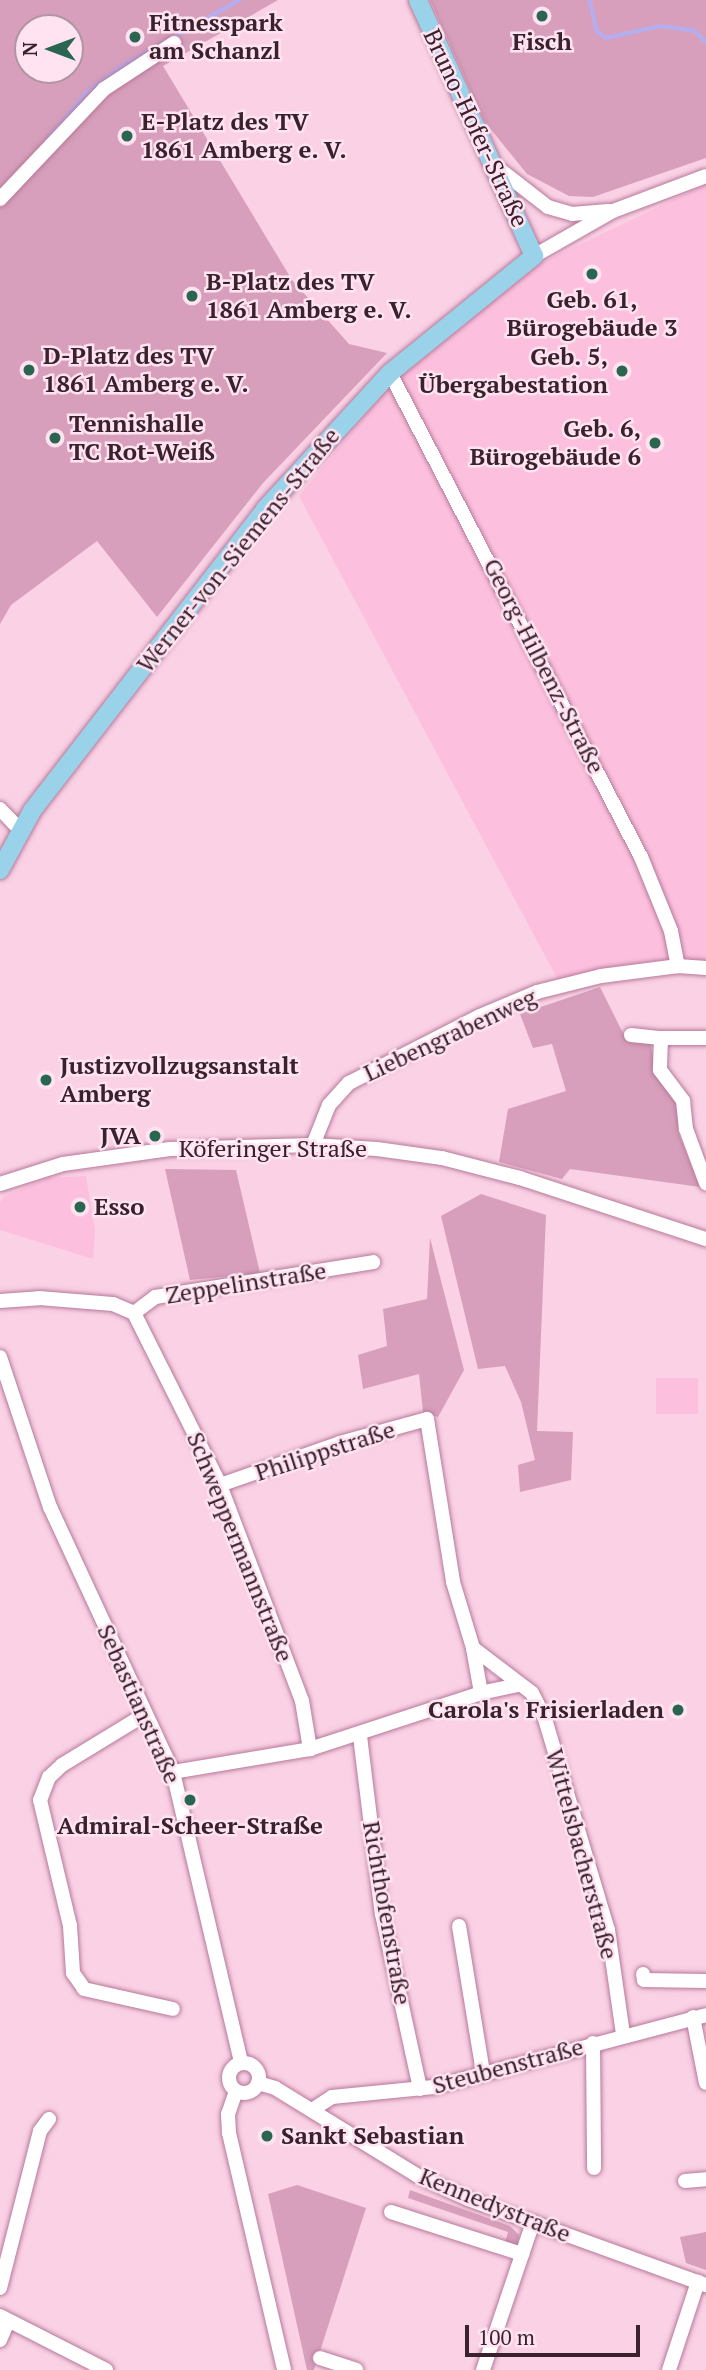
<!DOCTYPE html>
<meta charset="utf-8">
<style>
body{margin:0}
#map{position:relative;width:706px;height:2370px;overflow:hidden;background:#fad1e5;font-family:"PT Serif",serif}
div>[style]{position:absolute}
.built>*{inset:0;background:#fcc0de;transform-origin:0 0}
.green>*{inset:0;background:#d79fbb}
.stream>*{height:3.5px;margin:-1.75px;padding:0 1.75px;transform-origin:1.75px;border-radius:1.75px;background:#b3aef1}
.roads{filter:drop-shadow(0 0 2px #b77999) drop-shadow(0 0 2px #b77999)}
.minor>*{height:14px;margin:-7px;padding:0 7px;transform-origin:7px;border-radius:7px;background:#fff}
.minor>.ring{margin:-7px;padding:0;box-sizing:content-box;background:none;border:14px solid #fff;border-radius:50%}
.major>*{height:18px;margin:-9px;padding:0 9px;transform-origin:9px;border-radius:9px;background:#9ad3e9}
.dots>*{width:19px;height:19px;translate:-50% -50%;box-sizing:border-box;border:4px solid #ffe3f0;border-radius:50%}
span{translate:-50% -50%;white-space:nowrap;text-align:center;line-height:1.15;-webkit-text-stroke:5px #ffe3f0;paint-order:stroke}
.poi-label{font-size:24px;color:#3a212e;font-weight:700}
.left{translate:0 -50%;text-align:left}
.right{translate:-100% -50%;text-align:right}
.street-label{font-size:24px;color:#3a212e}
.north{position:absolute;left:14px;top:14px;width:70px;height:70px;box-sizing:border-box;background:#ffe3f0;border:2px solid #b095a2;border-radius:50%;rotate:270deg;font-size:19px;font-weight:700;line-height:28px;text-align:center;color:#3a212e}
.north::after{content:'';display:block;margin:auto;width:24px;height:32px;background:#296550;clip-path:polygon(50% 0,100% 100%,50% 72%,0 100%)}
.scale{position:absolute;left:465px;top:2325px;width:175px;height:32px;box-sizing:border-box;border:4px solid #3a212e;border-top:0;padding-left:9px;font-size:21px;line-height:24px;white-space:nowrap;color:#3a212e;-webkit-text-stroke:5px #ffe3f0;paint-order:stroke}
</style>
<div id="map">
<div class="built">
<i style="clip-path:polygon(706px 184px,706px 962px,558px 980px,299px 496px,397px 377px,541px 263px)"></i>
<i style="clip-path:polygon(86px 1176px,95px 1231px,93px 1259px,0 1230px,0 1202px,5px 1196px,47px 1178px)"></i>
<i style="left:656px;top:1378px;width:42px;height:36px"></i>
</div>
<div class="green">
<i style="clip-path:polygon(evenodd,0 0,278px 0,163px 66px,292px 280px,349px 344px,387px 353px,263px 483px,157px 617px,97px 541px,11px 605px,0 624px,0 0,28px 28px,70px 28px,70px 70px,28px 70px,28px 28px)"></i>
<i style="clip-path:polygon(430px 0,706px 0,706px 158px,593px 197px,569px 196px,527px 174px,485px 122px)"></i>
<i style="clip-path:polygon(600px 987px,627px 1041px,650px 1042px,656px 1073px,678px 1103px,678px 1132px,700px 1187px,570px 1169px,562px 1179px,499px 1162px,508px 1109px,566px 1091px,552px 1044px,533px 1048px,520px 1014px)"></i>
<i style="clip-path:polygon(165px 1169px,236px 1170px,260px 1273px,190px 1280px)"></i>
<i style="clip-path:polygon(481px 1194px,546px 1215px,537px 1431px,573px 1432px,571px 1480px,520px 1492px,518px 1465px,535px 1460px,521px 1402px,505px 1366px,478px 1369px,441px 1216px)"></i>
<i style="clip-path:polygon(430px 1238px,464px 1370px,438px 1417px,423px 1412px,419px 1374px,363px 1389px,358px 1355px,387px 1346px,383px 1309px,427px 1299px)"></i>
<i style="clip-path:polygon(297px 2185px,366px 2208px,314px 2370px,307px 2370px,268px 2194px)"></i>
<i style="clip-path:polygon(410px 2190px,510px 2226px,519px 2235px,517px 2245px,504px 2245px,508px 2232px,408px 2198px)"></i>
<i style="clip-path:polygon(706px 2232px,706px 2270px,686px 2263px,680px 2237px)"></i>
</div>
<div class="stream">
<i style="left:590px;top:0;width:32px;rotate:77deg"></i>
<i style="left:597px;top:31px;width:11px;rotate:38deg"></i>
<i style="left:606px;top:38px;width:56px;rotate:-12.3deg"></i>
<i style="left:661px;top:26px;width:34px;rotate:8deg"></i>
<i style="left:695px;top:31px;width:16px;rotate:45deg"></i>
<i style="left:44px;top:143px;width:65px;rotate:-50deg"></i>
<i style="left:86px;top:93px;width:41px;rotate:-37.1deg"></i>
<i style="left:119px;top:68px;width:138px;rotate:-29.5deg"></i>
</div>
<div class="roads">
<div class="minor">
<i style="left:494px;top:165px;width:68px;rotate:37.9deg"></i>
<i style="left:548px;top:207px;width:25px;rotate:16deg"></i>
<i style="left:572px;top:214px;width:36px;rotate:-5deg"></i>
<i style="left:0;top:199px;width:151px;rotate:-46.6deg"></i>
<i style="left:104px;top:89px;width:84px;rotate:-33.3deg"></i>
<i style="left:534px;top:256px;width:91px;rotate:-29.7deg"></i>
<i style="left:613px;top:211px;width:99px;rotate:-20.6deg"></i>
<i style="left:390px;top:373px;width:545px;rotate:62.59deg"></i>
<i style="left:641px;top:857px;width:80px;rotate:67.9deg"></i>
<i style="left:671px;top:931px;width:36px;rotate:79deg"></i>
<i style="left:0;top:809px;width:29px;rotate:46deg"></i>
<i style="left:631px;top:1035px;width:30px;rotate:6deg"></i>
<i style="left:661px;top:1038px;width:32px;rotate:92deg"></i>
<i style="left:660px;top:1070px;width:39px;rotate:53deg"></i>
<i style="left:683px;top:1101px;width:28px;rotate:84deg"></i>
<i style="left:686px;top:1129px;width:58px;rotate:69.7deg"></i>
<i style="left:661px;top:1038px;width:45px"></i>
<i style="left:313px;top:1145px;width:43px;rotate:-68.2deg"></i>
<i style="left:329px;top:1105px;width:30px;rotate:-48deg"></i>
<i style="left:349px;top:1083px;width:147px;rotate:-27.1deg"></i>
<i style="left:480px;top:1016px;width:62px;rotate:-22.8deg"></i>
<i style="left:537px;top:992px;width:66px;rotate:-14deg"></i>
<i style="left:601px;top:976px;width:78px;rotate:-7.4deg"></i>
<i style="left:678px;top:966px;width:28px;rotate:4deg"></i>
<i style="left:0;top:1184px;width:66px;rotate:-17.6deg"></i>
<i style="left:63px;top:1164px;width:108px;rotate:-8deg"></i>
<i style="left:170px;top:1149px;width:143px;rotate:-1.6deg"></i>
<i style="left:313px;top:1145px;width:64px;rotate:3.6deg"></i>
<i style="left:377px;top:1149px;width:66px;rotate:7.9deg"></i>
<i style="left:442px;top:1158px;width:81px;rotate:14.4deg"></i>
<i style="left:520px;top:1178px;width:196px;rotate:18.2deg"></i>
<i style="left:0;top:1301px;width:39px;rotate:-4deg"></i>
<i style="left:39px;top:1298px;width:74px;rotate:4.6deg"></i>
<i style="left:113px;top:1304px;width:23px;rotate:23deg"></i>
<i style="left:134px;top:1313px;width:26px;rotate:-37deg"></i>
<i style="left:155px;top:1297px;width:221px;rotate:-9.1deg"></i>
<i style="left:134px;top:1313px;width:192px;rotate:63.4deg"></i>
<i style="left:220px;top:1485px;width:231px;rotate:69.2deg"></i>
<i style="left:302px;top:1701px;width:49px;rotate:80.5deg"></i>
<i style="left:0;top:1357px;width:158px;rotate:71.6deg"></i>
<i style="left:50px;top:1507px;width:292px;rotate:65.1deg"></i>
<i style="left:173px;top:1772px;width:299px;rotate:76.8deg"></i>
<i style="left:220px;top:1485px;width:127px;rotate:-19.3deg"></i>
<i style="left:340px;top:1443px;width:90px;rotate:-15.4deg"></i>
<i style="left:427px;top:1419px;width:165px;rotate:80.9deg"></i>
<i style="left:453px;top:1582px;width:69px;rotate:73.1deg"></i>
<i style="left:518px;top:1685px;width:38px;rotate:168deg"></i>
<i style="left:481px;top:1693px;width:46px;rotate:-100.1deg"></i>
<i style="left:473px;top:1648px;width:74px;rotate:37.3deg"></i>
<i style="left:532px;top:1693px;width:29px;rotate:63deg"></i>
<i style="left:545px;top:1719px;width:220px;rotate:73.4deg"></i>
<i style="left:608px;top:1930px;width:105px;rotate:81.8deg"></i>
<i style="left:144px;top:1715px;width:96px;rotate:148.6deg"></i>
<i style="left:62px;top:1765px;width:18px;rotate:137deg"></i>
<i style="left:49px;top:1777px;width:25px;rotate:111deg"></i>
<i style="left:40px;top:1800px;width:130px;rotate:76.6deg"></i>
<i style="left:70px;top:1926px;width:47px;rotate:86.3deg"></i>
<i style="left:73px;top:1973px;width:19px;rotate:55deg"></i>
<i style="left:84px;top:1989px;width:91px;rotate:12.7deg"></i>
<i style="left:360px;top:1736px;width:179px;rotate:83deg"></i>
<i style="left:382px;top:1914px;width:179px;rotate:77.7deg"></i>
<i style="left:173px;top:1772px;width:139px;rotate:-9.5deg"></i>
<i style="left:310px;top:1749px;width:180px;rotate:-18.1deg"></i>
<i style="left:459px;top:1926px;width:149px;rotate:80.7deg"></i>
<i style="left:643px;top:1974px;width:6px;rotate:81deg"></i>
<i style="left:644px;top:1980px;width:62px;rotate:0.9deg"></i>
<i style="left:693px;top:2017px;width:67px;rotate:78.9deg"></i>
<i style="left:593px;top:2043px;width:125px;rotate:89.5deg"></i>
<i class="ring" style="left:229px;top:2063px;width:16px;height:16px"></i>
<i style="left:258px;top:2083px;width:18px;rotate:16deg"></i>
<i style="left:275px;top:2088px;width:168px;rotate:31.6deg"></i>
<i style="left:418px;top:2176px;width:55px;rotate:24.7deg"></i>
<i style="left:468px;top:2199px;width:253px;rotate:19.9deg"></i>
<i style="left:236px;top:2091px;width:24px;rotate:109deg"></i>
<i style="left:228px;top:2114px;width:19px;rotate:87deg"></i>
<i style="left:229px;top:2133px;width:243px;rotate:76.9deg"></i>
<i style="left:312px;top:2110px;width:24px;rotate:-33deg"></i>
<i style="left:332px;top:2097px;width:102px;rotate:-5.6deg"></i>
<i style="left:434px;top:2087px;width:281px;rotate:-14.8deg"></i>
<i style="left:685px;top:2181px;width:21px;rotate:-5deg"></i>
<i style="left:391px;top:2212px;width:138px;rotate:17.8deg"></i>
<i style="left:0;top:2288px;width:162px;rotate:-75.7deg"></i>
<i style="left:40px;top:2131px;width:15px;rotate:-53deg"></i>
<i style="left:0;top:2316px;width:119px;rotate:27deg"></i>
<i style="left:0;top:2340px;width:21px;rotate:-67deg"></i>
<i style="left:320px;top:2358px;width:38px;rotate:18deg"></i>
<i style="left:483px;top:2370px;width:156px;rotate:-71.3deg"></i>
<i style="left:669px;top:2370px;width:93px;rotate:-71.8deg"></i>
</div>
<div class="major">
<i style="left:0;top:870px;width:67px;rotate:-61.5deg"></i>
<i style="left:32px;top:811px;width:381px;rotate:-52.3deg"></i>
<i style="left:265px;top:509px;width:185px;rotate:-47.4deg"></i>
<i style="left:390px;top:373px;width:186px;rotate:-39.1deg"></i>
<i style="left:534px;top:256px;width:281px;rotate:-114.4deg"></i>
</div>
</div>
<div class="dots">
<i style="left:542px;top:16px;background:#296550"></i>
<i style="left:135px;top:37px;background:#296550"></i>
<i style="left:127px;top:136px;background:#296550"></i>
<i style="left:592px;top:274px;background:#296550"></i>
<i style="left:192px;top:296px;background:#296550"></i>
<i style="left:29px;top:370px;background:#296550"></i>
<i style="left:622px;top:371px;background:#296550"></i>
<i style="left:55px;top:438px;background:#296550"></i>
<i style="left:655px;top:443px;background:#296550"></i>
<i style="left:46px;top:1080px;background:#296550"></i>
<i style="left:155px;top:1136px;background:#296550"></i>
<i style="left:80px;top:1207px;background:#296550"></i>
<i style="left:678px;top:1710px;background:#296550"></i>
<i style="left:190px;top:1800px;background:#296550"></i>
<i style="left:267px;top:2136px;background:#296550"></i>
</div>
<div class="poi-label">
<span class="left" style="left:149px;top:37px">Fitnesspark<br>am Schanzl</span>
<span style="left:542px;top:42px">Fisch</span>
<span class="left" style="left:141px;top:136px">E-Platz des TV<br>1861 Amberg e. V.</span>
<span class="left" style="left:206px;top:296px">B-Platz des TV<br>1861 Amberg e. V.</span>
<span style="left:592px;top:314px">Geb. 61,<br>Bürogebäude 3</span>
<span class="left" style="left:43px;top:370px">D-Platz des TV<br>1861 Amberg e. V.</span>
<span class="right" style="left:608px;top:371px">Geb. 5,<br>Übergabestation</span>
<span class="left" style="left:69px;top:438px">Tennishalle<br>TC Rot-Weiß</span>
<span class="right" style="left:641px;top:443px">Geb. 6,<br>Bürogebäude 6</span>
<span class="left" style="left:60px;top:1080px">Justizvollzugsanstalt<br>Amberg</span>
<span class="right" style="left:141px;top:1136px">JVA</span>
<span class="left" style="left:94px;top:1207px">Esso</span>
<span class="right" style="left:664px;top:1710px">Carola's Frisierladen</span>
<span style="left:190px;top:1826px">Admiral-Scheer-Straße</span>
<span class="left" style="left:281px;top:2136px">Sankt Sebastian</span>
</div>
<div class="street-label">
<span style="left:476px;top:128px;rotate:65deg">Bruno-Hofer-Straße</span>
<span style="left:238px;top:550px;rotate:-51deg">Werner-von-Siemens-Straße</span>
<span style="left:544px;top:666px;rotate:63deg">Georg-Hilbenz-Straße</span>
<span style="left:450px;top:1035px;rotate:-25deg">Liebengrabenweg</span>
<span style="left:273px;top:1149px">Köferinger Straße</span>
<span style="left:246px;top:1283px;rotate:-9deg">Zeppelinstraße</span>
<span style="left:325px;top:1451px;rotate:-18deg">Philippstraße</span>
<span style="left:240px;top:1547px;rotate:68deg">Schweppermannstraße</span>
<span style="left:139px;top:1704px;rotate:66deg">Sebastianstraße</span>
<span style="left:582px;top:1854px;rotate:75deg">Wittelsbacherstraße</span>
<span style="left:387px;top:1913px;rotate:80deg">Richthofenstraße</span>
<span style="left:508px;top:2066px;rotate:-15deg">Steubenstraße</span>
<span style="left:495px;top:2205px;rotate:22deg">Kennedystraße</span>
</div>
<div class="north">N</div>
<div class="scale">100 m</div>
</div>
